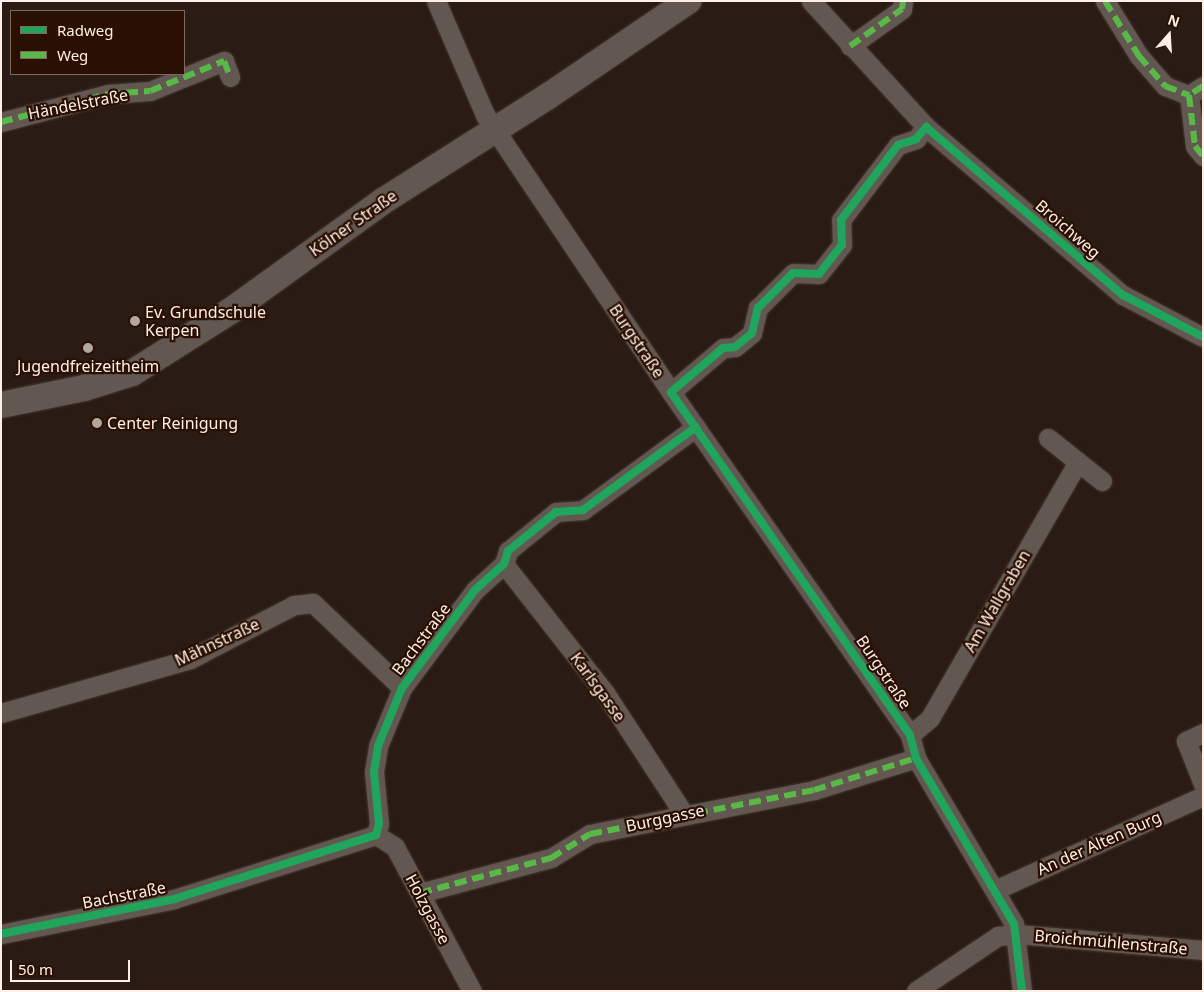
<!DOCTYPE html>
<meta charset="utf-8">
<style>
body{margin:0}
#map{position:relative;width:1204px;height:992px;overflow:hidden;background:#2a1c14;font-family:"Noto Sans",sans-serif}
div>[style]{position:absolute}
.roads{filter:drop-shadow(0 0 1px #463a34) drop-shadow(0 0 1px #463a34)}
.street>*{height:19px;margin:-9.5px;padding:0 9.5px;transform-origin:9.5px;border-radius:9.5px;background:#635851}
.secondary>*{height:26px;margin:-13px;padding:0 13px;transform-origin:13px;border-radius:13px;background:#635851}
.quiet>*{height:6px;margin-top:-3px;transform-origin:0;background:repeating-linear-gradient(90deg,#58b947 0 12px,transparent 0 18px)}
.cycleway>*{height:8px;margin:-4px;padding:0 4px;transform-origin:4px;border-radius:4px;background:#20a55d}
.dots>*{width:14px;height:14px;translate:-50% -50%;box-sizing:border-box;border:2px solid #2a1002;border-radius:50%}
span{translate:-50% -50%;white-space:nowrap;text-align:center;line-height:1.15;-webkit-text-stroke:4.5px #2a1002;paint-order:stroke}
.street-label{font-size:16px;color:#ffefe7}
.poi-label{font-size:16px;color:#ffefe7}
.left{translate:0 -50%;text-align:left}
.frame{position:absolute;inset:0;border:2px solid #ffefe7;pointer-events:none}
.legend{position:absolute;left:10px;top:10px;width:175px;height:65px;box-sizing:border-box;background:#2a1002;border:1px solid #7f695e;margin:0;padding:6px 9px;list-style:none;font-size:15px;color:#ffefe7}
.legend li{display:flex;align-items:center;gap:10px;height:25px}
.legend b{width:25px;border:1px solid #7f695e}
.north{position:absolute;left:1144px;top:10px;width:50px;height:50px;-webkit-text-stroke:4px #2a1002;paint-order:stroke;rotate:19deg;font-size:14px;font-weight:700;line-height:20px;text-align:center;color:#ffefe7}
.north::after{content:'';display:block;margin:auto;width:18px;height:22px;background:#ffefe7;clip-path:polygon(50% 0,100% 100%,50% 72%,0 100%)}
.scale{position:absolute;left:10px;top:960px;width:120px;height:22px;box-sizing:border-box;border:2px solid #ffefe7;border-top:0;padding-left:6px;font-size:15px;line-height:18px;white-space:nowrap;color:#ffefe7;-webkit-text-stroke:4px #2a1002;paint-order:stroke}
</style>
<div id="map">
<div class="roads">
<div class="street">
<i style="left:436px;top:1px;width:124px;rotate:66.7deg"></i>
<i style="left:485px;top:115px;width:334px;rotate:56.1deg"></i>
<i style="left:671px;top:392px;width:418px;rotate:55.1deg"></i>
<i style="left:910px;top:735px;width:24px;rotate:75deg"></i>
<i style="left:916px;top:758px;width:193px;rotate:59.4deg"></i>
<i style="left:1014px;top:924px;width:67px;rotate:83.2deg"></i>
<i style="left:811px;top:1px;width:171px;rotate:47.6deg"></i>
<i style="left:926px;top:127px;width:259px;rotate:40.5deg"></i>
<i style="left:1123px;top:295px;width:90px;rotate:27.7deg"></i>
<i style="left:1105px;top:1px;width:65px;rotate:58.3deg"></i>
<i style="left:1139px;top:56px;width:40px;rotate:49deg"></i>
<i style="left:1165px;top:86px;width:26px;rotate:21deg"></i>
<i style="left:850px;top:46px;width:64px;rotate:-35.4deg"></i>
<i style="left:902px;top:9px;width:8px;rotate:-83deg"></i>
<i style="left:1203px;top:86px;width:17px;rotate:147deg"></i>
<i style="left:1189px;top:95px;width:51px;rotate:83.3deg"></i>
<i style="left:1195px;top:146px;width:13px;rotate:51deg"></i>
<i style="left:1px;top:122px;width:111px;rotate:-14.7deg"></i>
<i style="left:108px;top:94px;width:42px;rotate:-4.1deg"></i>
<i style="left:150px;top:91px;width:80px;rotate:-22.1deg"></i>
<i style="left:224px;top:61px;width:17px;rotate:69deg"></i>
<i style="left:671px;top:392px;width:68px;rotate:-40.2deg"></i>
<i style="left:723px;top:348px;width:12px;rotate:-5deg"></i>
<i style="left:735px;top:347px;width:22px;rotate:-39deg"></i>
<i style="left:752px;top:333px;width:26px;rotate:-77deg"></i>
<i style="left:758px;top:308px;width:49px;rotate:-45deg"></i>
<i style="left:793px;top:273px;width:26px;rotate:2deg"></i>
<i style="left:819px;top:274px;width:37px;rotate:-52deg"></i>
<i style="left:842px;top:245px;width:25px;rotate:-92deg"></i>
<i style="left:841px;top:220px;width:94px;rotate:-52.8deg"></i>
<i style="left:898px;top:145px;width:19px;rotate:-18deg"></i>
<i style="left:916px;top:139px;width:16px;rotate:-50deg"></i>
<i style="left:1048px;top:438px;width:69px;rotate:38.5deg"></i>
<i style="left:504px;top:564px;width:164px;rotate:51.9deg"></i>
<i style="left:605px;top:693px;width:145px;rotate:56.9deg"></i>
<i style="left:1px;top:713px;width:197px;rotate:-15.9deg"></i>
<i style="left:190px;top:659px;width:117px;rotate:-27.4deg"></i>
<i style="left:294px;top:605px;width:19px;rotate:-6deg"></i>
<i style="left:313px;top:603px;width:123px;rotate:43.7deg"></i>
<i style="left:1203px;top:733px;width:19px;rotate:155deg"></i>
<i style="left:1186px;top:741px;width:46px;rotate:68.4deg"></i>
<i style="left:910px;top:735px;width:26px;rotate:-40deg"></i>
<i style="left:930px;top:718px;width:296px;rotate:-60deg"></i>
<i style="left:376px;top:835px;width:22px;rotate:32deg"></i>
<i style="left:395px;top:847px;width:163px;rotate:61.9deg"></i>
<i style="left:995px;top:890px;width:228px;rotate:-24.3deg"></i>
<i style="left:420px;top:893px;width:136px;rotate:-15deg"></i>
<i style="left:551px;top:858px;width:46px;rotate:-31.6deg"></i>
<i style="left:590px;top:834px;width:228px;rotate:-11.1deg"></i>
<i style="left:814px;top:790px;width:107px;rotate:-17.4deg"></i>
<i style="left:1px;top:934px;width:177px;rotate:-11.4deg"></i>
<i style="left:174px;top:899px;width:212px;rotate:-17.6deg"></i>
<i style="left:376px;top:835px;width:11px;rotate:-75deg"></i>
<i style="left:379px;top:824px;width:52px;rotate:-95.5deg"></i>
<i style="left:374px;top:772px;width:26px;rotate:-81deg"></i>
<i style="left:378px;top:746px;width:63px;rotate:-67.5deg"></i>
<i style="left:402px;top:688px;width:122px;rotate:-53.3deg"></i>
<i style="left:475px;top:590px;width:39px;rotate:-42deg"></i>
<i style="left:504px;top:564px;width:14px;rotate:-73deg"></i>
<i style="left:508px;top:551px;width:62px;rotate:-39.1deg"></i>
<i style="left:556px;top:512px;width:27px;rotate:-4deg"></i>
<i style="left:583px;top:510px;width:140px;rotate:-36.3deg"></i>
<i style="left:916px;top:991px;width:99px;rotate:-33.9deg"></i>
<i style="left:998px;top:936px;width:19px;rotate:-6deg"></i>
<i style="left:1017px;top:934px;width:187px;rotate:4.9deg"></i>
</div>
<div class="secondary">
<i style="left:1px;top:405px;width:85px;rotate:-11.6deg"></i>
<i style="left:84px;top:388px;width:50px;rotate:-17.4deg"></i>
<i style="left:132px;top:373px;width:118px;rotate:-32.2deg"></i>
<i style="left:232px;top:310px;width:186px;rotate:-35.8deg"></i>
<i style="left:383px;top:201px;width:194px;rotate:-32.4deg"></i>
<i style="left:547px;top:97px;width:171px;rotate:-34.2deg"></i>
</div>
</div>
<div class="quiet">
<i style="left:1105px;top:1px;width:65px;rotate:58.3deg"></i>
<i style="left:1139px;top:56px;width:40px;rotate:49deg"></i>
<i style="left:1165px;top:86px;width:26px;rotate:21deg"></i>
<i style="left:850px;top:46px;width:64px;rotate:-35.4deg"></i>
<i style="left:902px;top:9px;width:8px;rotate:-83deg"></i>
<i style="left:1203px;top:86px;width:17px;rotate:147deg"></i>
<i style="left:1189px;top:95px;width:51px;rotate:83.3deg"></i>
<i style="left:1195px;top:146px;width:13px;rotate:51deg"></i>
<i style="left:1px;top:122px;width:111px;rotate:-14.7deg"></i>
<i style="left:108px;top:94px;width:42px;rotate:-4.1deg"></i>
<i style="left:150px;top:91px;width:80px;rotate:-22.1deg"></i>
<i style="left:224px;top:61px;width:17px;rotate:69deg"></i>
<i style="left:420px;top:893px;width:136px;rotate:-15deg"></i>
<i style="left:551px;top:858px;width:46px;rotate:-31.6deg"></i>
<i style="left:590px;top:834px;width:228px;rotate:-11.1deg"></i>
<i style="left:814px;top:790px;width:107px;rotate:-17.4deg"></i>
</div>
<div class="cycleway">
<i style="left:1px;top:934px;width:177px;rotate:-11.4deg"></i>
<i style="left:174px;top:899px;width:212px;rotate:-17.6deg"></i>
<i style="left:376px;top:835px;width:11px;rotate:-75deg"></i>
<i style="left:379px;top:824px;width:52px;rotate:-95.5deg"></i>
<i style="left:374px;top:772px;width:26px;rotate:-81deg"></i>
<i style="left:378px;top:746px;width:63px;rotate:-67.5deg"></i>
<i style="left:402px;top:688px;width:122px;rotate:-53.3deg"></i>
<i style="left:475px;top:590px;width:39px;rotate:-42deg"></i>
<i style="left:504px;top:564px;width:14px;rotate:-73deg"></i>
<i style="left:508px;top:551px;width:62px;rotate:-39.1deg"></i>
<i style="left:556px;top:512px;width:27px;rotate:-4deg"></i>
<i style="left:583px;top:510px;width:140px;rotate:-36.3deg"></i>
<i style="left:1022px;top:991px;width:67px;rotate:-96.8deg"></i>
<i style="left:1014px;top:924px;width:193px;rotate:-120.6deg"></i>
<i style="left:916px;top:758px;width:24px;rotate:-105deg"></i>
<i style="left:910px;top:735px;width:418px;rotate:-124.9deg"></i>
<i style="left:671px;top:392px;width:68px;rotate:-40.2deg"></i>
<i style="left:723px;top:348px;width:12px;rotate:-5deg"></i>
<i style="left:735px;top:347px;width:22px;rotate:-39deg"></i>
<i style="left:752px;top:333px;width:26px;rotate:-77deg"></i>
<i style="left:758px;top:308px;width:49px;rotate:-45deg"></i>
<i style="left:793px;top:273px;width:26px;rotate:2deg"></i>
<i style="left:819px;top:274px;width:37px;rotate:-52deg"></i>
<i style="left:842px;top:245px;width:25px;rotate:-92deg"></i>
<i style="left:841px;top:220px;width:94px;rotate:-52.8deg"></i>
<i style="left:898px;top:145px;width:19px;rotate:-18deg"></i>
<i style="left:916px;top:139px;width:16px;rotate:-50deg"></i>
<i style="left:926px;top:127px;width:259px;rotate:40.5deg"></i>
<i style="left:1123px;top:295px;width:90px;rotate:27.7deg"></i>
</div>
<div class="dots">
<i style="left:135px;top:321px;background:#b4a59d"></i>
<i style="left:88px;top:348px;background:#b4a59d"></i>
<i style="left:97px;top:423px;background:#b4a59d"></i>
</div>
<div class="street-label">
<span style="left:78px;top:104px;rotate:-11deg">Händelstraße</span>
<span style="left:353px;top:223px;rotate:-35deg">Kölner Straße</span>
<span style="left:1068px;top:229px;rotate:41deg">Broichweg</span>
<span style="left:637px;top:341px;rotate:56deg">Burgstraße</span>
<span style="left:997px;top:601px;rotate:-60deg">Am Wallgraben</span>
<span style="left:421px;top:639px;rotate:-53deg">Bachstraße</span>
<span style="left:217px;top:642px;rotate:-25deg">Mähnstraße</span>
<span style="left:884px;top:672px;rotate:56deg">Burgstraße</span>
<span style="left:598px;top:687px;rotate:54deg">Karlsgasse</span>
<span style="left:665px;top:818px;rotate:-12deg">Burggasse</span>
<span style="left:1099px;top:843px;rotate:-24deg">An der Alten Burg</span>
<span style="left:124px;top:895px;rotate:-11deg">Bachstraße</span>
<span style="left:428px;top:909px;rotate:62deg">Holzgasse</span>
<span style="left:1111px;top:942px;rotate:5deg">Broichmühlenstraße</span>
</div>
<div class="poi-label">
<span class="left" style="left:145px;top:321px">Ev. Grundschule<br>Kerpen</span>
<span style="left:88px;top:366px">Jugendfreizeitheim</span>
<span class="left" style="left:107px;top:423px">Center Reinigung</span>
</div>
<div class="frame"></div>
<ul class="legend">
<li><b style="height:6px;background:#20a55d"></b>Radweg</li>
<li><b style="height:6px;background:#58b947"></b>Weg</li>
</ul>
<div class="north">N</div>
<div class="scale">50 m</div>
</div>
